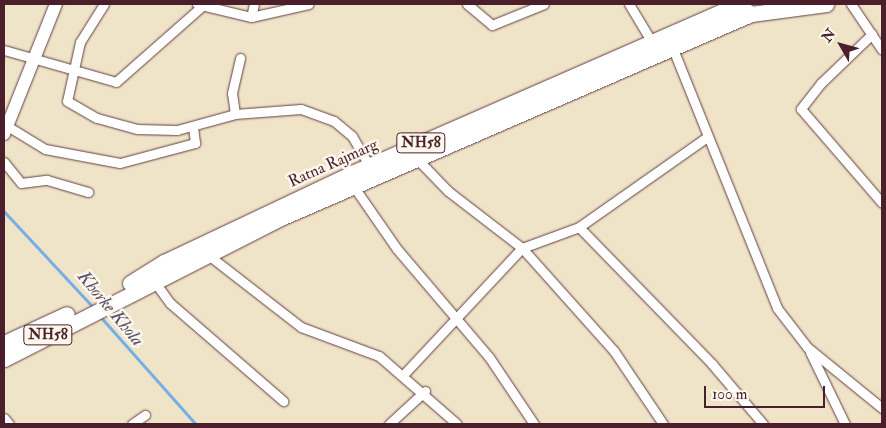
<!DOCTYPE html>
<style>
body{margin:0}
#map{position:relative;width:886px;height:428px;overflow:hidden;background:#f0e4c8;font-family:"IM FELL Double Pica",serif}
div>[style]{position:absolute}
.stream>*{height:2.5px;margin:-1.25px;padding:0 1.25px;transform-origin:1.25px;border-radius:1.25px;background:#76afe6}
.roads{filter:drop-shadow(0 0 1px #633d43) drop-shadow(0 0 1px #633d43)}
.street>*{height:9px;margin:-4.5px;padding:0 4.5px;transform-origin:4.5px;border-radius:4.5px;background:#fff}
.secondary>*{height:12px;margin:-6px;padding:0 6px;transform-origin:6px;border-radius:6px;background:#fff}
.primary>*{height:15px;margin:-7.5px;padding:0 7.5px;transform-origin:7.5px;border-radius:7.5px;background:#fff}
span{translate:-50% -50%;white-space:nowrap;text-align:center;line-height:1.15;-webkit-text-stroke:5px #fbf7ec;paint-order:stroke}
.shield-label span{padding:1px 4px;background:#fbf7ec;border:1px solid;border-radius:4px;-webkit-text-stroke-width:0}
.shield-label{font-size:15px;color:#4a1f2b;font-weight:700}
.street-label{font-size:16px;color:#4a1f2b}
.water-label{font-size:18px;color:#59516c;font-style:italic}
.frame{position:absolute;inset:0;border:5px solid #4a1f2b;pointer-events:none}
.north{position:absolute;left:816px;top:20px;width:50px;height:50px;-webkit-text-stroke:4px #fbf7ec;paint-order:stroke;rotate:308deg;font-size:14px;font-weight:700;line-height:20px;text-align:center;color:#4a1f2b}
.north::after{content:'';display:block;margin:auto;width:18px;height:22px;background:#4a1f2b;clip-path:polygon(50% 0,100% 100%,50% 72%,0 100%)}
.scale{position:absolute;left:704px;top:386px;width:121px;height:22px;box-sizing:border-box;border:2px solid #4a1f2b;border-top:0;padding-left:6px;font-size:15px;line-height:18px;white-space:nowrap;color:#4a1f2b;-webkit-text-stroke:4px #fbf7ec;paint-order:stroke}
</style>
<div id="map">
<div class="stream">
<i style="left:4px;top:211px;width:132px;rotate:47.1deg"></i>
<i style="left:101px;top:317px;width:143px;rotate:48.4deg"></i>
</div>
<div class="roads">
<div class="street">
<i style="left:104px;top:4px;width:45px;rotate:122.3deg"></i>
<i style="left:80px;top:42px;width:60px;rotate:102.4deg"></i>
<i style="left:67px;top:101px;width:34px;rotate:30deg"></i>
<i style="left:97px;top:118px;width:41px;rotate:15.4deg"></i>
<i style="left:137px;top:129px;width:40px;rotate:1.4deg"></i>
<i style="left:177px;top:130px;width:60px;rotate:-15.4deg"></i>
<i style="left:235px;top:114px;width:66px;rotate:-4.3deg"></i>
<i style="left:301px;top:109px;width:35px;rotate:20deg"></i>
<i style="left:334px;top:121px;width:23px;rotate:40deg"></i>
<i style="left:352px;top:136px;width:34px;rotate:60deg"></i>
<i style="left:197px;top:4px;width:56px;rotate:13.5deg"></i>
<i style="left:251px;top:17px;width:59px;rotate:-12.6deg"></i>
<i style="left:467px;top:4px;width:33px;rotate:40deg"></i>
<i style="left:492px;top:25px;width:56px;rotate:-22deg"></i>
<i style="left:629px;top:4px;width:41px;rotate:59deg"></i>
<i style="left:851px;top:4px;width:55px;rotate:56deg"></i>
<i style="left:251px;top:17px;width:13px;rotate:-77deg"></i>
<i style="left:872px;top:34px;width:71px;rotate:136.1deg"></i>
<i style="left:821px;top:83px;width:33px;rotate:128deg"></i>
<i style="left:801px;top:109px;width:124px;rotate:49.2deg"></i>
<i style="left:671px;top:44px;width:284px;rotate:68.1deg"></i>
<i style="left:777px;top:308px;width:49px;rotate:52.4deg"></i>
<i style="left:807px;top:347px;width:97px;rotate:39.1deg"></i>
<i style="left:4px;top:50px;width:116px;rotate:15.9deg"></i>
<i style="left:116px;top:82px;width:112px;rotate:-41.4deg"></i>
<i style="left:235px;top:114px;width:21px;rotate:-98deg"></i>
<i style="left:232px;top:93px;width:36px;rotate:-77deg"></i>
<i style="left:4px;top:124px;width:48px;rotate:31.4deg"></i>
<i style="left:45px;top:149px;width:76px;rotate:10.6deg"></i>
<i style="left:120px;top:163px;width:78px;rotate:-14.9deg"></i>
<i style="left:195px;top:143px;width:17px;rotate:-97deg"></i>
<i style="left:419px;top:161px;width:42px;rotate:46deg"></i>
<i style="left:448px;top:191px;width:93px;rotate:37.6deg"></i>
<i style="left:522px;top:248px;width:138px;rotate:48.2deg"></i>
<i style="left:614px;top:351px;width:88px;rotate:56.1deg"></i>
<i style="left:4px;top:162px;width:27px;rotate:51deg"></i>
<i style="left:21px;top:183px;width:26px;rotate:-7deg"></i>
<i style="left:47px;top:180px;width:43px;rotate:16.3deg"></i>
<i style="left:354px;top:187px;width:75px;rotate:55.3deg"></i>
<i style="left:397px;top:249px;width:142px;rotate:49.6deg"></i>
<i style="left:489px;top:357px;width:81px;rotate:56.1deg"></i>
<i style="left:579px;top:227px;width:191px;rotate:45.8deg"></i>
<i style="left:712px;top:364px;width:79px;rotate:49.6deg"></i>
<i style="left:207px;top:254px;width:119px;rotate:37.8deg"></i>
<i style="left:301px;top:327px;width:83px;rotate:20.4deg"></i>
<i style="left:379px;top:356px;width:103px;rotate:41.1deg"></i>
<i style="left:154px;top:281px;width:27px;rotate:54deg"></i>
<i style="left:170px;top:303px;width:150px;rotate:40.9deg"></i>
<i style="left:810px;top:352px;width:80px;rotate:64.1deg"></i>
<i style="left:404px;top:374px;width:173px;rotate:-46.9deg"></i>
<i style="left:522px;top:248px;width:61px;rotate:-20.2deg"></i>
<i style="left:579px;top:227px;width:156px;rotate:-35.1deg"></i>
<i style="left:4px;top:418px;width:8px;rotate:50deg"></i>
<i style="left:132px;top:424px;width:16px;rotate:-35deg"></i>
<i style="left:389px;top:424px;width:49px;rotate:-42.5deg"></i>
</div>
<div class="secondary">
<i style="left:4px;top:134px;width:140px;rotate:-68.2deg"></i>
</div>
<div class="primary">
<i style="left:744px;top:9px;width:9px;rotate:36deg"></i>
<i style="left:751px;top:14px;width:76px;rotate:-7.6deg"></i>
<i style="left:130px;top:283px;width:40px;rotate:-32deg"></i>
<i style="left:164px;top:262px;width:210px;rotate:-25.3deg"></i>
<i style="left:354px;top:172px;width:420px;rotate:-23.6deg"></i>
<i style="left:4px;top:343px;width:69px;rotate:-24.7deg"></i>
<i style="left:4px;top:359px;width:313px;rotate:-27deg"></i>
<i style="left:283px;top:217px;width:510px;rotate:-23.45deg"></i>
</div>
</div>
<div class="shield-label">
<span style="left:421px;top:143px">NH58</span>
<span style="left:48px;top:335px">NH58</span>
</div>
<div class="street-label">
<span style="left:333px;top:163px;rotate:-24deg">Ratna Rajmarg</span>
</div>
<div class="water-label">
<span style="left:110px;top:309px;rotate:50deg">Khorke Khola</span>
</div>
<div class="frame"></div>
<div class="north">N</div>
<div class="scale">100 m</div>
</div>
